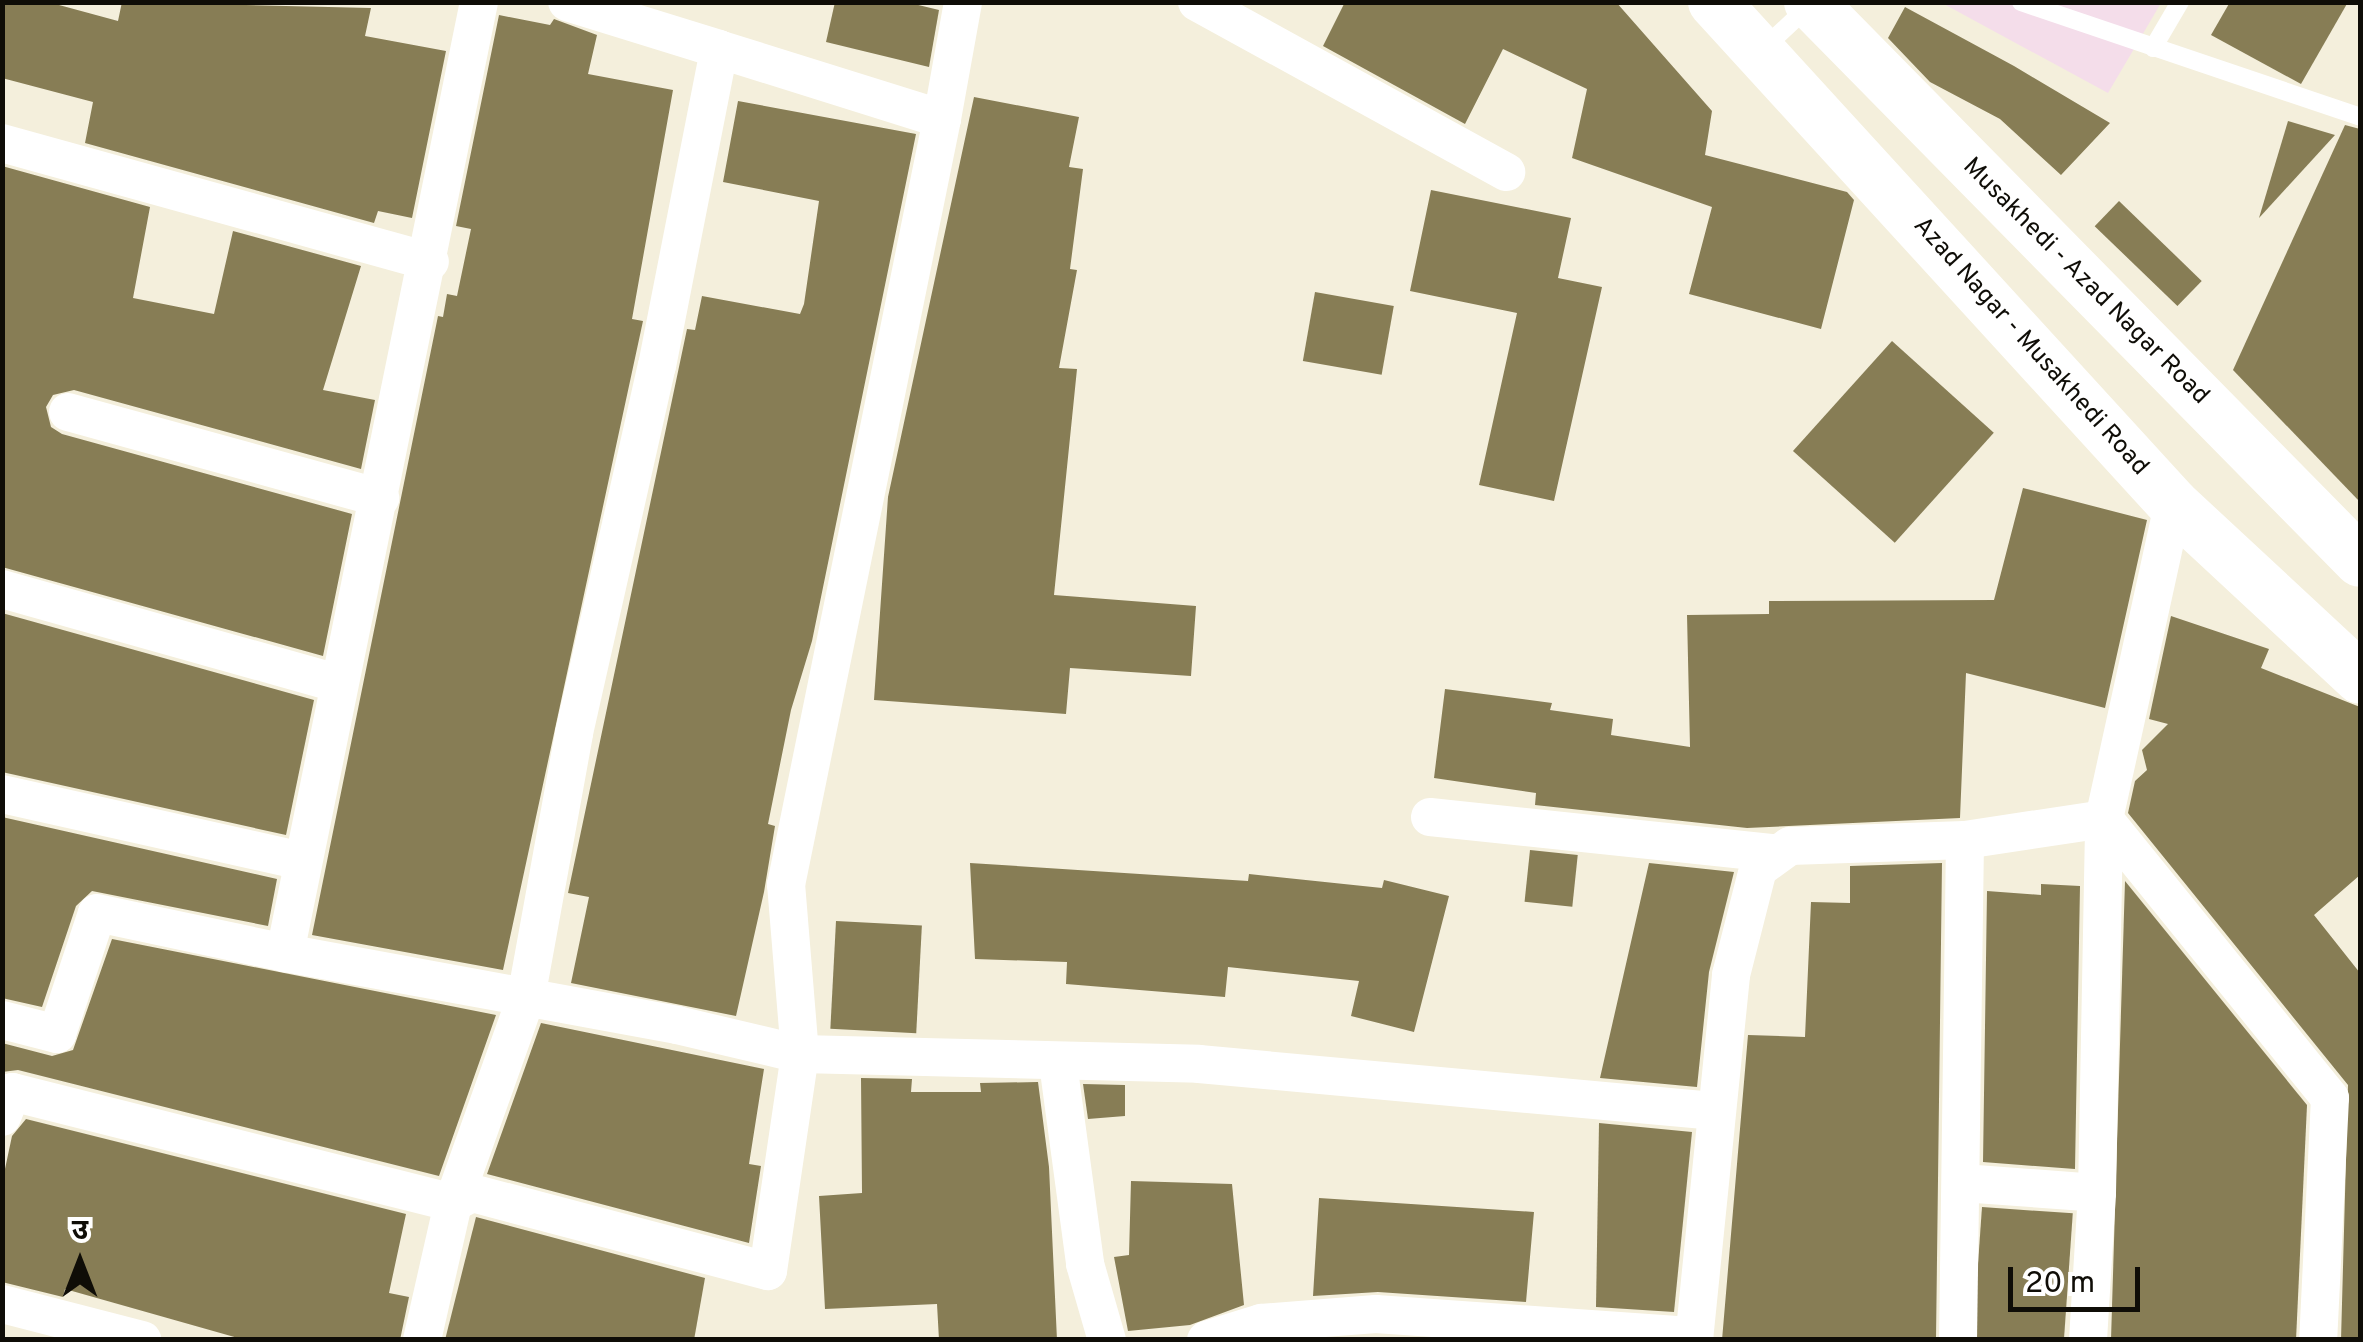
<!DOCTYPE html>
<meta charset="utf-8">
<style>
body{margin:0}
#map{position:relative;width:2363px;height:1342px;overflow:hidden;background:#f4efdc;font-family:Overpass,"Noto Sans Devanagari",sans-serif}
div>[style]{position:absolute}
.education>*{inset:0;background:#f4ddea}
.building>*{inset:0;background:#877d55;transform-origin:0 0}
.service>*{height:18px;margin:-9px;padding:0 9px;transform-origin:9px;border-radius:9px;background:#fff}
.minor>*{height:38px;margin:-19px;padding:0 19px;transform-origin:19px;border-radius:19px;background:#fff}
.secondary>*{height:52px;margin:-26px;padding:0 26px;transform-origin:26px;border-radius:26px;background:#fff}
span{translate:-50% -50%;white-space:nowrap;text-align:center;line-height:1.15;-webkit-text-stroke:9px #fff;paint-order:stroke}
.street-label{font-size:25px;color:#0f0d07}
.frame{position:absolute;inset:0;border:5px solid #0f0d07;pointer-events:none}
.north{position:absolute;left:30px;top:1212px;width:100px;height:100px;-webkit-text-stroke:8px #fff;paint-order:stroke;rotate:0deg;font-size:28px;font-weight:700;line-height:40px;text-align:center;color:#0f0d07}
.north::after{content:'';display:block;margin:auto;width:35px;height:45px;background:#0f0d07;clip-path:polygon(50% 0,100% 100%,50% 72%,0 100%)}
.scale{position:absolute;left:2008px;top:1267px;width:132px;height:45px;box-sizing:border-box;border:5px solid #0f0d07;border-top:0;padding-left:12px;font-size:30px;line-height:35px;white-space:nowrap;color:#0f0d07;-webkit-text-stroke:8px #fff;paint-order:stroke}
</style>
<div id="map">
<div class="education">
<i style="clip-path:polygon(1942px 3px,2161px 3px,2108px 93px)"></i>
</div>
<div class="building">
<i style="clip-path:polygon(2px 2px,48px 2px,118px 21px,122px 2px,371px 8px,365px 36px,446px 51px,412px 218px,378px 211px,374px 223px,85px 143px,93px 102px,2px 78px)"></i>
<i style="clip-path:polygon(835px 2px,906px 2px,939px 10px,929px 67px,826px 42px)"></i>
<i style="clip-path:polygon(1345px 2px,1616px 2px,1712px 111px,1705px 155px,1847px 192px,1854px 200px,1821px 329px,1689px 294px,1712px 207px,1572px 158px,1587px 89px,1503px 49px,1465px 124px,1323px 46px)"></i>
<i style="clip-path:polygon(2230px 2px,2348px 2px,2301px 84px,2211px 35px)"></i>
<i style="clip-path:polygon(1905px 7px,2014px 66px,2110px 123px,2061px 175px,2000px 119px,1930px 82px,1888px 38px)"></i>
<i style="clip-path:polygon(499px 15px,550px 25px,554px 19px,597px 35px,588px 74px,673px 90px,632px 319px,643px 321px,503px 970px,312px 935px,438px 316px,443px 317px,447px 294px,457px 296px,471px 229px,456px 226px)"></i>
<i style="clip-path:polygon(974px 97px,1079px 117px,1069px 167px,1083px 169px,1070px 269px,1077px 270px,1059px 368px,1077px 369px,1054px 595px,1196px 606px,1191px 676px,1070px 668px,1066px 714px,874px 700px,888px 497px)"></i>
<i style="clip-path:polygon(738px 101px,916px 134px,812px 641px,791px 710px,768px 824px,775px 826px,764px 892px,736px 1016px,571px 983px,589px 897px,568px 893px,687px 329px,695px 330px,702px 296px,800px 314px,804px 304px,819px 201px,723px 182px)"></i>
<i style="clip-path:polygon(2288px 121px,2335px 135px,2259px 218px)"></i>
<i style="clip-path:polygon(2345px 125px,2360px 129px,2360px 502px,2233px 370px)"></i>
<i style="clip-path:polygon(2px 166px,150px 207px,133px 298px,214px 314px,233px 231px,361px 266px,323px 390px,375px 400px,361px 469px,74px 390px,53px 395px,46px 407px,51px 427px,62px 434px,352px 514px,323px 656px,2px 567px)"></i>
<i style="clip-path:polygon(1431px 190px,1571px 218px,1558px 278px,1602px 287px,1554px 501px,1479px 485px,1517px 313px,1410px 291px)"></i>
<i style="left:2119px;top:201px;width:115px;height:35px;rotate:44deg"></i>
<i style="left:1315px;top:292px;width:80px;height:70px;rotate:10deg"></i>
<i style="left:1892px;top:341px;width:137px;height:148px;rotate:42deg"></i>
<i style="clip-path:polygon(2023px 488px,2147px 520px,2105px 708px,1966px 673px,1960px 818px,1747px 828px,1535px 805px,1536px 793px,1434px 778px,1445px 689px,1552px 703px,1550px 710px,1613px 719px,1611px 735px,1690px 747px,1687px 615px,1769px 614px,1769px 601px,1994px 600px)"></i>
<i style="clip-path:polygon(2px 613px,314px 700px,286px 835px,2px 772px)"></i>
<i style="clip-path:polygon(2171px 616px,2269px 649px,2261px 668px,2360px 707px,2360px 875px,2314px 915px,2360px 973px,2360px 1340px,2341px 1340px,2348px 1085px,2128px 813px,2135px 781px,2147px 770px,2142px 750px,2168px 724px,2149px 719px)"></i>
<i style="clip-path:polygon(2px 817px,277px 879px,268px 926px,92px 891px,76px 906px,42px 1007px,2px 998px)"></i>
<i style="left:1530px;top:850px;width:48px;height:52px;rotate:6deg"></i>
<i style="clip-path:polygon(970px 863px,1248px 881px,1249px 874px,1382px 888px,1384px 880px,1449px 896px,1414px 1032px,1351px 1016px,1359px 981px,1228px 967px,1225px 997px,1066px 984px,1067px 962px,975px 959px)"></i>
<i style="clip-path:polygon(1649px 863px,1734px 872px,1709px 972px,1697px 1087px,1600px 1078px)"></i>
<i style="clip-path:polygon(1942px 863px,1936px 1340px,1722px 1340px,1748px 1035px,1805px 1037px,1811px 902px,1850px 903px,1850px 866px)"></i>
<i style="clip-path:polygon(2125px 881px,2307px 1105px,2296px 1340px,2111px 1340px)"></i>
<i style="clip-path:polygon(2041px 884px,2080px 886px,2075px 1169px,1983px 1162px,1987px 891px,2041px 895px)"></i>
<i style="left:836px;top:921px;width:86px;height:108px;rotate:3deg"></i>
<i style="clip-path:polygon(112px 939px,496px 1015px,439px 1176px,18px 1070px,2px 1072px,2px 1043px,52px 1056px,73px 1050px)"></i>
<i style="clip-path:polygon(541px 1023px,764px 1069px,749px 1164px,761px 1166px,749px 1243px,487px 1174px)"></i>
<i style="clip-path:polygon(861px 1078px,912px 1079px,911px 1092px,981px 1092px,980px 1083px,1038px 1082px,1049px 1167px,1057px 1340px,939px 1340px,937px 1304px,825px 1309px,819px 1196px,862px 1193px)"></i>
<i style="clip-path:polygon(1083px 1084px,1125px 1085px,1125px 1116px,1088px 1119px)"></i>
<i style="clip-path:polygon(26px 1119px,406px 1214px,389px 1293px,409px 1297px,400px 1340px,245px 1340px,65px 1289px,63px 1297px,2px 1282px,2px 1183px,12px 1136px)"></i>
<i style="clip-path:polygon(1599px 1123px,1692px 1132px,1674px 1312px,1596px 1307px)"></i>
<i style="clip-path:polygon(1131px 1181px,1232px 1184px,1244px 1305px,1190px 1325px,1128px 1331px,1114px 1257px,1129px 1255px)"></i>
<i style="clip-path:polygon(1319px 1198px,1534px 1212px,1526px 1302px,1378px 1292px,1313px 1296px)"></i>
<i style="left:1982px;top:1207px;width:91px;height:133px;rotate:4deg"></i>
<i style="clip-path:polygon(476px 1217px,705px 1278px,694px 1340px,445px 1340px)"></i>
</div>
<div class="service">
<i style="left:2021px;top:2px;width:358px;rotate:18.7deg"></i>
<i style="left:2153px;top:48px;width:53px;rotate:-59.6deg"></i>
<i style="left:1763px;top:49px;width:64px;rotate:-43.1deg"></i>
</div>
<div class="minor">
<i style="left:479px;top:2px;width:971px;rotate:101.53deg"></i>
<i style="left:285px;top:953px;width:399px;rotate:10.4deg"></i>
<i style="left:677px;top:1025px;width:126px;rotate:13.3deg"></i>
<i style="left:800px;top:1054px;width:170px;rotate:-94.7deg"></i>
<i style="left:786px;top:885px;width:782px;rotate:-78.49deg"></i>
<i style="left:942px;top:119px;width:234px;rotate:-162.6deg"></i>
<i style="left:1197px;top:2px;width:353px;rotate:28.8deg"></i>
<i style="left:942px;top:119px;width:119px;rotate:-79.8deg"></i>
<i style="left:2px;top:143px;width:444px;rotate:15.5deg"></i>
<i style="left:68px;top:412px;width:324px;rotate:15.4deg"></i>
<i style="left:2px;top:589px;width:347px;rotate:15.7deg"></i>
<i style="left:2px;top:794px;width:306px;rotate:12.6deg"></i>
<i style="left:1430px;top:817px;width:345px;rotate:6deg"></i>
<i style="left:1965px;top:840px;width:141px;rotate:-8.6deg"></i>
<i style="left:2104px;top:819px;width:359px;rotate:51deg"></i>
<i style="left:2330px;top:1098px;width:242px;rotate:92.8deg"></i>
<i style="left:2px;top:1020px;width:57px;rotate:14.3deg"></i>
<i style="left:57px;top:1034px;width:127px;rotate:-71.7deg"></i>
<i style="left:97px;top:913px;width:192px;rotate:12deg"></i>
<i style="left:1058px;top:1063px;width:203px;rotate:82.3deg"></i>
<i style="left:1085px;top:1264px;width:79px;rotate:73.9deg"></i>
<i style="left:2px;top:1117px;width:27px;rotate:-68deg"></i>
<i style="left:12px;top:1092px;width:455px;rotate:14.1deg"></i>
<i style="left:453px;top:1203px;width:21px;rotate:-28deg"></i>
<i style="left:472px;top:1193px;width:306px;rotate:14.8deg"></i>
<i style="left:768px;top:1271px;width:219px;rotate:-81.6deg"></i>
<i style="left:800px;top:1054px;width:399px;rotate:1.4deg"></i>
<i style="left:1199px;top:1064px;width:516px;rotate:5.22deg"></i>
<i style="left:1962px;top:1183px;width:135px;rotate:4.2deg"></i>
<i style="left:2097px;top:1193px;width:374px;rotate:-88.9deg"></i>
<i style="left:2104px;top:819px;width:322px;rotate:-77.6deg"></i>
<i style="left:2px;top:1304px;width:145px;rotate:14.4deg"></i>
<i style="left:422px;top:1340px;width:140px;rotate:-77.2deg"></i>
<i style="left:453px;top:1203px;width:218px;rotate:-70.4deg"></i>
<i style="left:526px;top:998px;width:269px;rotate:-79.7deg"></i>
<i style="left:574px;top:733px;width:376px;rotate:-77.3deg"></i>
<i style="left:657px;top:366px;width:323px;rotate:-78.9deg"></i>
<i style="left:719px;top:49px;width:159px;rotate:-162.8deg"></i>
<i style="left:1206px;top:1340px;width:58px;rotate:-17.2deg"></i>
<i style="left:1261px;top:1323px;width:115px;rotate:-4.5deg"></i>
<i style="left:1376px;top:1314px;width:319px;rotate:4deg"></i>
<i style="left:1694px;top:1340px;width:367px;rotate:-84.2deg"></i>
<i style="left:1731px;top:975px;width:109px;rotate:-75.7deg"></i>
<i style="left:1758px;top:869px;width:39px;rotate:-36deg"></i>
<i style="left:1790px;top:846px;width:175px;rotate:-2deg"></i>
<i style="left:1965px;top:840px;width:500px;rotate:90.8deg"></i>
<i style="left:2088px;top:1340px;width:147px;rotate:-86.5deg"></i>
</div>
<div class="secondary">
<i style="left:1714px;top:2px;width:680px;rotate:47.56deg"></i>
<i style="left:2173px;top:504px;width:255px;rotate:42.9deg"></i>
<i style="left:1810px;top:2px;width:784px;rotate:45.46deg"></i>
</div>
<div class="street-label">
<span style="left:2085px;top:282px;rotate:45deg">Musakhedi - Azad Nagar Road</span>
<span style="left:2030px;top:347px;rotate:48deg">Azad Nagar - Musakhedi Road</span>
</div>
<div class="frame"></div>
<div class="north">उ</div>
<div class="scale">20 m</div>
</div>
